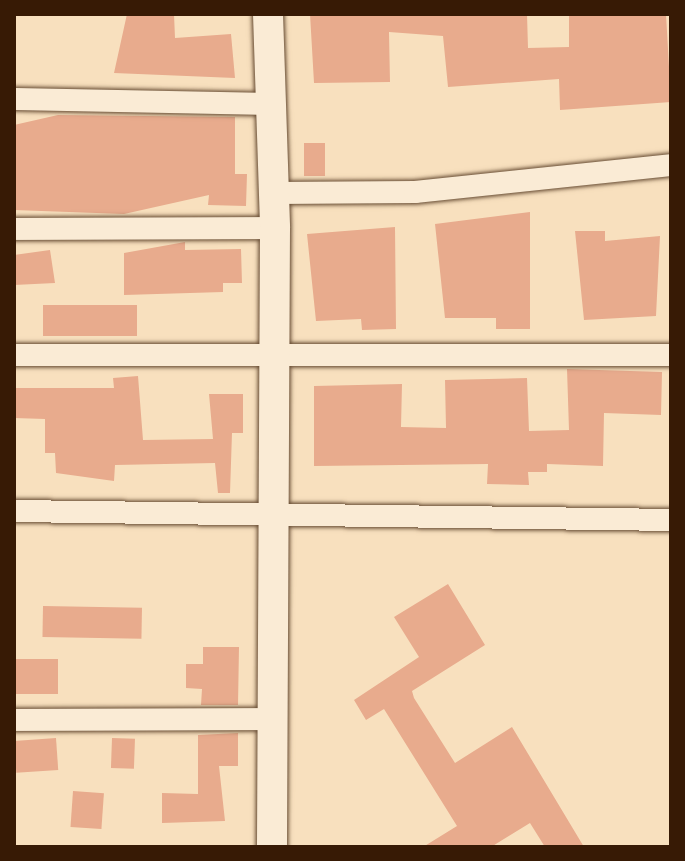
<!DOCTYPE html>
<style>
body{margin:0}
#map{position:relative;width:685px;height:861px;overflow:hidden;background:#f8e0be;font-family:"IM FELL DW Pica",serif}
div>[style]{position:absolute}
.building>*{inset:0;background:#e8ab8d;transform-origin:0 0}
.roads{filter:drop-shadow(0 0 2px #674c33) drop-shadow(0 0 2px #674c33)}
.street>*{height:22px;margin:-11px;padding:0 11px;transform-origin:11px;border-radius:11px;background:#faebd5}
.secondary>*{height:30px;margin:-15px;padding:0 15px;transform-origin:15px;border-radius:15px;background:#faebd5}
span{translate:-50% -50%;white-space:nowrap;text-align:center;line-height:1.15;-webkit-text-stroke:6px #faebd5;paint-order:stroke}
.frame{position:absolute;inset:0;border:16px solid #371a05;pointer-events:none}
</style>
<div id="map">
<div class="building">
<i style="clip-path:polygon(127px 14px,174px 14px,175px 38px,231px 34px,235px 78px,114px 73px)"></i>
<i style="clip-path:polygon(310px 14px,527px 14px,528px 48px,569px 47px,569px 14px,666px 14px,671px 102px,560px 110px,559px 79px,448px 87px,443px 36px,389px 32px,390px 82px,314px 83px)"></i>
<i style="clip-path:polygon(58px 115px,235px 117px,235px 174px,247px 174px,246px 206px,208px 205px,209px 195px,124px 214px,14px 210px,14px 125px)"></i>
<i style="left:304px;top:143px;width:21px;height:33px"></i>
<i style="clip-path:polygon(530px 212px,530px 329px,496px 329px,496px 318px,445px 318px,435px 224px)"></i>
<i style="clip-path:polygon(395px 227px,396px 329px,362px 330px,361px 319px,316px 321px,307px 234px)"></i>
<i style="clip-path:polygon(575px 231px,605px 231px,605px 241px,660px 236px,656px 316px,584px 320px)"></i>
<i style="clip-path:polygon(185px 242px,185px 250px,241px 249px,242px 283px,223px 283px,223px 292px,124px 295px,124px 253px)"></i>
<i style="clip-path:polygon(50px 250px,55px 283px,14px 285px,14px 255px)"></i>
<i style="left:137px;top:305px;width:31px;height:94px;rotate:90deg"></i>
<i style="clip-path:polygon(567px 369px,662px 372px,661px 415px,604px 413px,603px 466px,547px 464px,547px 472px,528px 472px,529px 485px,487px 484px,488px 464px,314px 466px,314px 386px,402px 384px,401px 427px,446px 428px,445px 380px,527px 378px,529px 431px,569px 430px)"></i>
<i style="clip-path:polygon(138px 376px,143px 440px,213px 439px,209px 394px,243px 394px,243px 433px,232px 433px,230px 493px,218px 493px,215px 463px,115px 465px,114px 481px,56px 473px,55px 453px,45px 453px,45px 419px,14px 418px,14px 388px,114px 388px,113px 378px)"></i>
<i style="clip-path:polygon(448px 584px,485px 645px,412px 691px,414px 698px,455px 763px,512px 727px,584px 847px,545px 847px,530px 823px,491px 847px,423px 847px,457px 826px,384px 709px,366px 720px,354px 700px,419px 657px,394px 617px)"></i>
<i style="left:43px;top:606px;width:99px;height:31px;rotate:1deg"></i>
<i style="clip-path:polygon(203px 647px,239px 647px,238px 705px,201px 705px,202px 689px,186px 688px,186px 664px,203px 664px)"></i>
<i style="left:58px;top:659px;width:35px;height:44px;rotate:90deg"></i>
<i style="clip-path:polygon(238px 733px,238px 766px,219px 766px,225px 821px,162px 823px,162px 793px,198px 794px,198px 735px)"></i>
<i style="left:56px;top:738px;width:32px;height:42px;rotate:86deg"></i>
<i style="left:112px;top:738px;width:23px;height:30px;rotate:2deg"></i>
<i style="left:73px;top:791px;width:31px;height:36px;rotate:4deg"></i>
</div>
<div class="roads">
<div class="street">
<i style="left:14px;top:99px;width:259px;rotate:1.1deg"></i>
<i style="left:275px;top:193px;width:140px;rotate:-0.4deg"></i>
<i style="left:415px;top:192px;width:257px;rotate:-6deg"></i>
<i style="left:14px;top:229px;width:261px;rotate:-0.2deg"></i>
<i style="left:14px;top:355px;width:657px"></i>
<i style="left:14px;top:511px;width:657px;rotate:0.78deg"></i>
<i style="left:14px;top:720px;width:259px;rotate:-0.2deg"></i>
</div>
<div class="secondary">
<i style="left:268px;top:14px;width:214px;rotate:88.1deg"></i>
<i style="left:275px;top:228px;width:619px;rotate:90.28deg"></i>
</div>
</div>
<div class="frame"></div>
</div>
